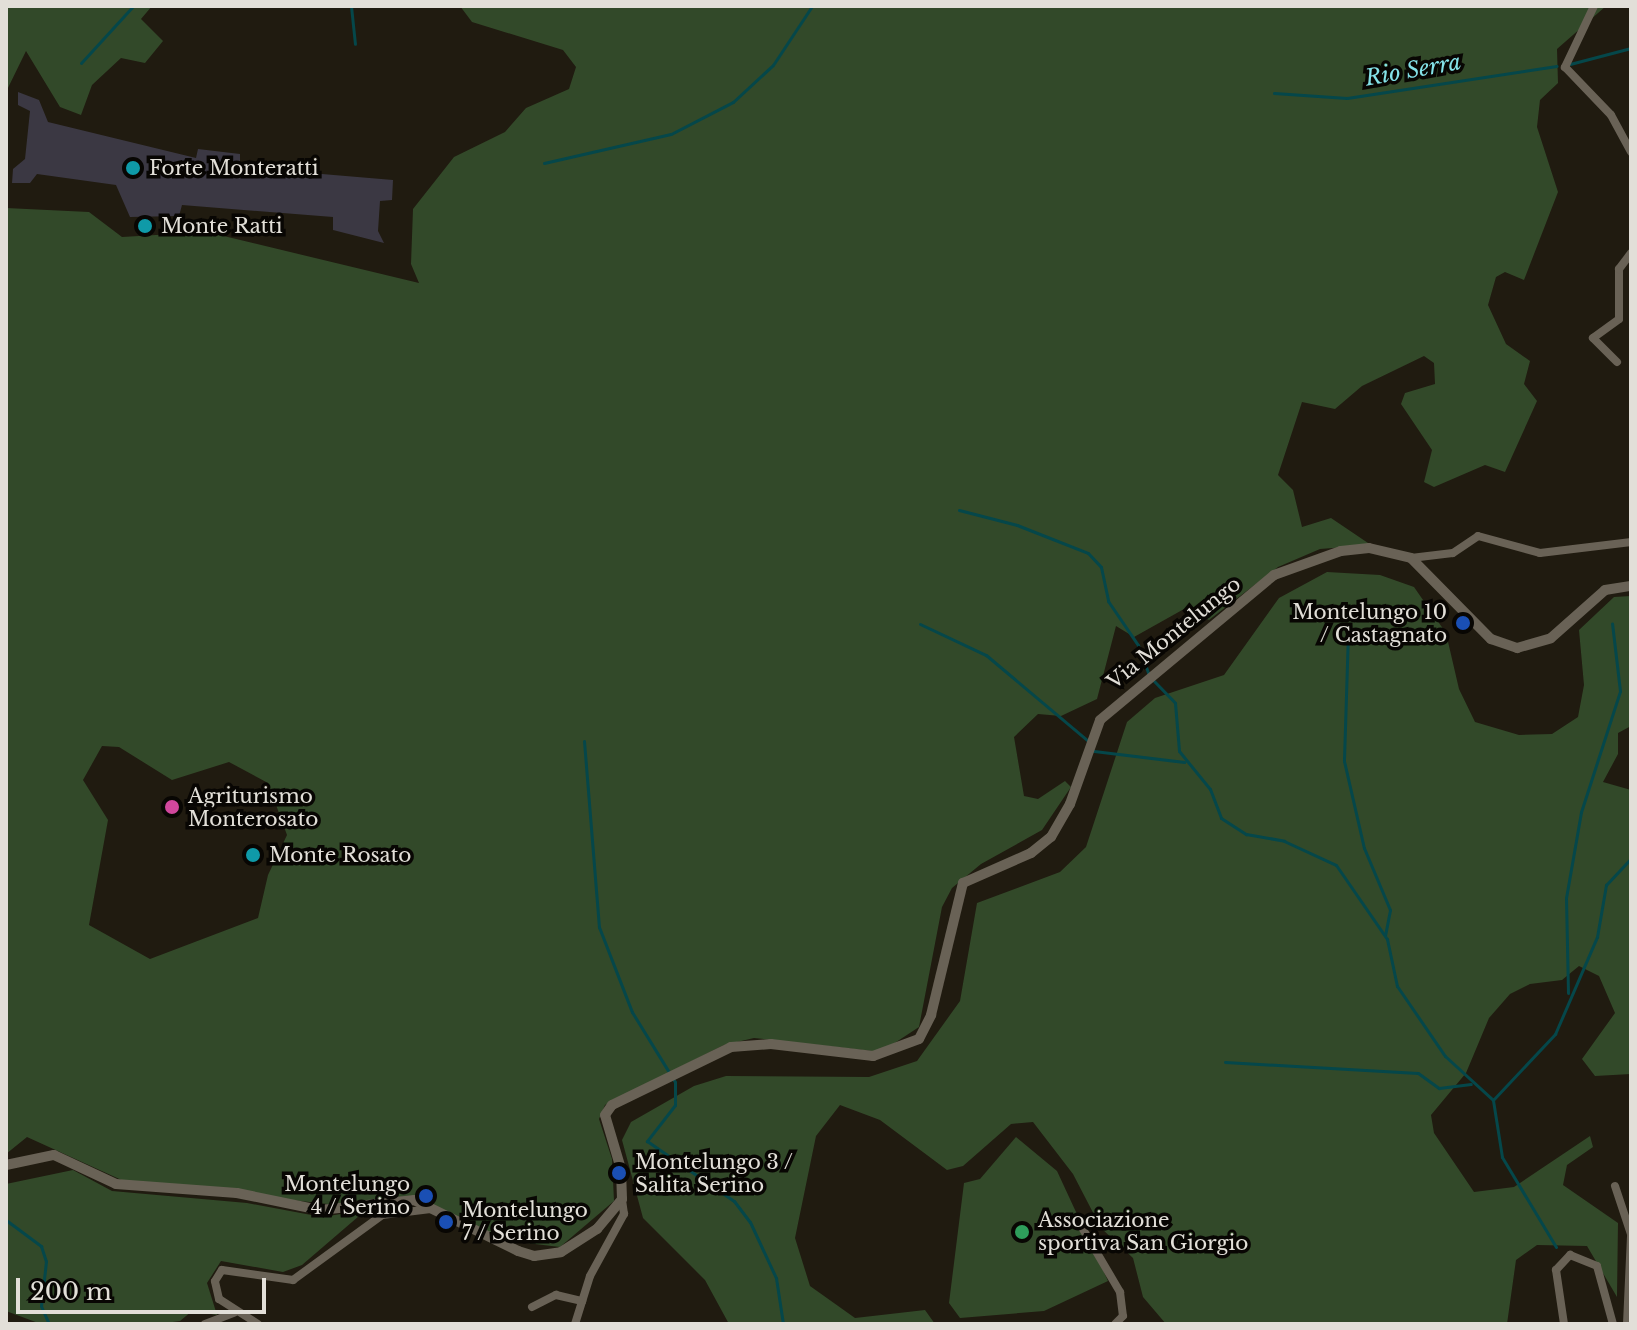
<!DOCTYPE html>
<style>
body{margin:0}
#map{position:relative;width:1637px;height:1330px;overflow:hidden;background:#201b10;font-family:"Libre Baskerville",serif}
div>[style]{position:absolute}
.green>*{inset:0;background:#324929}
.stream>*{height:3px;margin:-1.5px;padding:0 1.5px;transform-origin:1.5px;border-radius:1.5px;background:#05474a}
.building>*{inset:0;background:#3b3843}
.minor>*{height:8px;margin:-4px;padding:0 4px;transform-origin:4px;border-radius:4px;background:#696256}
.tertiary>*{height:10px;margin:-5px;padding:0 5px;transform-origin:5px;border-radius:5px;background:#696256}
.dots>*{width:22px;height:22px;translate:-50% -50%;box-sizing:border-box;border:4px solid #080603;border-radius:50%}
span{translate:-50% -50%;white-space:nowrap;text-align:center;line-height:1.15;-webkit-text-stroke:7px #080603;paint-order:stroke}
.poi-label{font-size:20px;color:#e2dfd8}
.left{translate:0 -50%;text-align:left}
.right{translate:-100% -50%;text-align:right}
.street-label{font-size:20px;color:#e2dfd8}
.water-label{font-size:22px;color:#84e2e8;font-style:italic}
.frame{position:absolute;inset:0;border:8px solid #e2dfd8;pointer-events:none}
.scale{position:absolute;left:16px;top:1278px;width:250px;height:36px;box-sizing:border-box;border:4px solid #e2dfd8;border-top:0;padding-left:10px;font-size:24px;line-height:28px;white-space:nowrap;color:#e2dfd8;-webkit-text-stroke:6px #080603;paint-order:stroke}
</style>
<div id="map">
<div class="green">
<i style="clip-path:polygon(6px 6px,152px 6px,141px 19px,163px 41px,145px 63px,121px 58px,92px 85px,81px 115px,60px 107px,26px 51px,6px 92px)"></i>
<i style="clip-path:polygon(evenodd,460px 6px,1606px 6px,1557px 49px,1558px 83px,1540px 100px,1537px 127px,1558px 192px,1524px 280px,1505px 272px,1496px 277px,1488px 305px,1506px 344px,1530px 361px,1524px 384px,1537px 401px,1505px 472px,1485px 465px,1434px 487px,1424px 482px,1432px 450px,1401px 404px,1405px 393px,1435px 384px,1434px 363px,1424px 356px,1362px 386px,1335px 409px,1302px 402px,1278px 475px,1293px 490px,1302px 527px,1331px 518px,1371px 545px,1320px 549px,1278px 567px,1209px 620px,1184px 609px,1134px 637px,1116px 626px,1097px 699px,1061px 716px,1038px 714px,1014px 737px,1024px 796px,1038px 799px,1065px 781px,1071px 787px,1042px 830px,981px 864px,952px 888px,942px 907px,919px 1027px,881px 1052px,754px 1038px,724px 1045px,605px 1105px,599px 1119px,612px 1159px,614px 1201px,560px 1247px,510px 1241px,409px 1196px,337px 1205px,126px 1182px,27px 1137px,6px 1154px,6px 208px,89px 212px,122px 237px,207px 232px,419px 283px,411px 264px,413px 209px,454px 157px,505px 132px,526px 108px,569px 89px,576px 67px,563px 50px,472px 22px,460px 6px,102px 746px,119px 747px,172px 780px,229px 762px,268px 783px,287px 835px,268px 875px,258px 918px,150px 959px,89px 925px,108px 820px,83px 780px,102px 746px)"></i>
<i style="clip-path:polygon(1327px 572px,1380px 575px,1414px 587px,1446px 633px,1459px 689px,1475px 722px,1519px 735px,1552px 734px,1578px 717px,1584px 685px,1579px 630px,1614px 597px,1631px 596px,1631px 726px,1618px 733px,1618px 754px,1603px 782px,1631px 790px,1631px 1074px,1595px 1076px,1582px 1059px,1615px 1013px,1599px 976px,1579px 966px,1562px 980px,1530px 984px,1510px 994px,1489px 1018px,1466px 1073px,1431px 1115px,1434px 1133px,1474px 1192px,1514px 1187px,1590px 1136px,1593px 1147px,1567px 1165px,1563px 1185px,1618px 1223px,1617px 1297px,1587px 1246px,1537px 1245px,1516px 1260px,1507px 1324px,1166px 1324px,1143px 1297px,1133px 1258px,1101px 1228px,1073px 1174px,1033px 1122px,1011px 1124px,963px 1166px,947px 1170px,880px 1120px,840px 1105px,816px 1136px,795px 1238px,810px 1286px,855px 1318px,925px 1310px,935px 1324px,729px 1324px,705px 1280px,643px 1218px,622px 1140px,631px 1122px,694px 1086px,726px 1076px,869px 1077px,917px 1061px,960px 1001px,977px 903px,1060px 872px,1086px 847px,1127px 722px,1155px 698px,1224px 675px,1279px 598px)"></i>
<i style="clip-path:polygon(1016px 1137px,1057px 1171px,1108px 1281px,1044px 1311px,960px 1318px,949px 1303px,964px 1183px,980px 1179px)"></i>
<i style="clip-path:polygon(73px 1170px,112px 1191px,247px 1203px,322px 1217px,366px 1210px,302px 1265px,283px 1272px,221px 1261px,207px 1283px,217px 1315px,192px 1311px,180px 1321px,158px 1324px,41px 1324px,6px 1311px,6px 1184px)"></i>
</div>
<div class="stream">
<i style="left:351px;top:6px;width:38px;rotate:84deg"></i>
<i style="left:81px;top:63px;width:77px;rotate:-47.6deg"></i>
<i style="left:1570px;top:64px;width:63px;rotate:-14.7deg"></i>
<i style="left:1274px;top:93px;width:73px;rotate:3.9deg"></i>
<i style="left:1347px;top:98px;width:212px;rotate:-8.7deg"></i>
<i style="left:544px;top:163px;width:130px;rotate:-12.9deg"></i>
<i style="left:671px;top:134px;width:70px;rotate:-27.3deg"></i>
<i style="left:733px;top:102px;width:54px;rotate:-42.8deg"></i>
<i style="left:773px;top:65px;width:71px;rotate:-56.5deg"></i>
<i style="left:959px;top:510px;width:60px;rotate:14.5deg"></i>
<i style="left:1017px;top:525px;width:76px;rotate:21.5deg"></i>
<i style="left:1088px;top:553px;width:19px;rotate:47deg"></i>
<i style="left:1101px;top:567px;width:35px;rotate:78deg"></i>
<i style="left:1108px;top:601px;width:53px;rotate:55.7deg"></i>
<i style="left:1138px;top:645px;width:33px;rotate:70deg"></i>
<i style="left:920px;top:624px;width:73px;rotate:25.2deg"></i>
<i style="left:986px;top:655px;width:133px;rotate:40.1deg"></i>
<i style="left:1348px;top:632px;width:129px;rotate:91.8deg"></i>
<i style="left:1344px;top:761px;width:89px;rotate:77.1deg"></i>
<i style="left:1364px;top:848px;width:67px;rotate:67.2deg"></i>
<i style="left:1390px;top:910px;width:25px;rotate:101deg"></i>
<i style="left:1154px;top:681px;width:30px;rotate:46deg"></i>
<i style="left:1175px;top:703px;width:48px;rotate:85.2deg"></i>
<i style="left:1179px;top:751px;width:49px;rotate:50.8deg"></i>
<i style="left:1210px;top:789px;width:31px;rotate:69deg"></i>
<i style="left:1221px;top:818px;width:30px;rotate:33deg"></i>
<i style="left:1246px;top:834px;width:39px;rotate:10deg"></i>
<i style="left:1284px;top:841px;width:57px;rotate:24.8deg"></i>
<i style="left:1336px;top:865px;width:90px;rotate:55.4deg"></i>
<i style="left:1387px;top:939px;width:48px;rotate:78deg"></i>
<i style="left:1397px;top:986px;width:85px;rotate:55.6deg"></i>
<i style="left:1445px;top:1056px;width:65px;rotate:42.5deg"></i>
<i style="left:584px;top:741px;width:187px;rotate:85.4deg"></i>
<i style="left:599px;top:927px;width:91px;rotate:68.8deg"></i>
<i style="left:632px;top:1012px;width:82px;rotate:58.4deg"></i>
<i style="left:675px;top:1082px;width:23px;rotate:90deg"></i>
<i style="left:675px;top:1105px;width:46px;rotate:127.9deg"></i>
<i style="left:647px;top:1141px;width:106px;rotate:34.6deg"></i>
<i style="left:734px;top:1201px;width:26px;rotate:53deg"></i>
<i style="left:750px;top:1222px;width:62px;rotate:65.1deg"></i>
<i style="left:776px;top:1278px;width:47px;rotate:81.3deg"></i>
<i style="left:1094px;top:751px;width:91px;rotate:7deg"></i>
<i style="left:1568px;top:993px;width:95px;rotate:-91.2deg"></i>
<i style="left:1566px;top:898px;width:87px;rotate:-80.1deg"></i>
<i style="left:1581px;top:812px;width:127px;rotate:-72.1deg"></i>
<i style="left:1620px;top:691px;width:68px;rotate:-96.7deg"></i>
<i style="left:1225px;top:1062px;width:193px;rotate:3.3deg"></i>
<i style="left:1418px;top:1073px;width:26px;rotate:36deg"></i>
<i style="left:1439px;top:1088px;width:32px;rotate:-7deg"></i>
<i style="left:6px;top:1220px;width:44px;rotate:36.6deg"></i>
<i style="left:41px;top:1246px;width:16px;rotate:72deg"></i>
<i style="left:46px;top:1261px;width:45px;rotate:96.3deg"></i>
<i style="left:41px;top:1306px;width:20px;rotate:66deg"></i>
<i style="left:1556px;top:1247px;width:105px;rotate:-121deg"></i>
<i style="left:1502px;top:1157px;width:58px;rotate:-99deg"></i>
<i style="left:1493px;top:1100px;width:91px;rotate:-46.8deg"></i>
<i style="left:1555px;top:1034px;width:106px;rotate:-66.6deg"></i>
<i style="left:1597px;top:937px;width:53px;rotate:-80.2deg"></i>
<i style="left:1606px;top:885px;width:37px;rotate:-47deg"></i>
</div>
<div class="building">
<i style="clip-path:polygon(18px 92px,39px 100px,48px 122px,196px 158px,198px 149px,240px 154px,240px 167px,393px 180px,392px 200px,380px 201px,378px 231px,384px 243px,333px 230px,333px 217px,182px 205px,179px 216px,130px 217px,116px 185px,37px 174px,30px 183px,12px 183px,13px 169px,25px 159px,30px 111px,18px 105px)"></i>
</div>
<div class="minor">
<i style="left:1594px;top:6px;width:68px;rotate:115.4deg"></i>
<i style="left:1565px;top:67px;width:66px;rotate:46.2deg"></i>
<i style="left:1611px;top:115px;width:42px;rotate:61.6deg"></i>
<i style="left:1617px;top:362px;width:34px;rotate:-135deg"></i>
<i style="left:1593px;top:338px;width:32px;rotate:-36deg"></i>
<i style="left:1619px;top:319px;width:50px;rotate:-90deg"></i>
<i style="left:1619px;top:269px;width:20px;rotate:-53deg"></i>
<i style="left:1411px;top:558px;width:42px;rotate:-6.8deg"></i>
<i style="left:1453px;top:553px;width:30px;rotate:-34deg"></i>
<i style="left:1478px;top:536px;width:64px;rotate:15.3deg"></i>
<i style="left:1540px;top:553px;width:92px;rotate:-6.9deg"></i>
<i style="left:1615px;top:1186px;width:51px;rotate:71.6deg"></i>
<i style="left:1077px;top:1219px;width:85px;rotate:59.5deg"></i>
<i style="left:1120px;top:1292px;width:24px;rotate:83deg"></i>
<i style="left:1123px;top:1316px;width:11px;rotate:135deg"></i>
<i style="left:532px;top:1307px;width:27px;rotate:-27deg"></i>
<i style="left:556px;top:1295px;width:27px;rotate:13deg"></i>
<i style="left:205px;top:1324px;width:31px;rotate:-21deg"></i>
<i style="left:258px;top:1324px;width:46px;rotate:-147.3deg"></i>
<i style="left:219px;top:1299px;width:18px;rotate:-103deg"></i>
<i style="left:215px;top:1281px;width:13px;rotate:-58deg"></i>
<i style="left:222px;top:1270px;width:72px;rotate:8deg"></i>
<i style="left:293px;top:1280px;width:110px;rotate:-36.1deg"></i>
<i style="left:382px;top:1215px;width:49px;rotate:-7deg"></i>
<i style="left:575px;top:1324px;width:50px;rotate:-72.6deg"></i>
<i style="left:590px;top:1276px;width:71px;rotate:-61.3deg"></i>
<i style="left:624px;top:1214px;width:15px;rotate:-98deg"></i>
<i style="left:1564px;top:1324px;width:55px;rotate:-98.4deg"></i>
<i style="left:1556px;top:1270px;width:21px;rotate:-47deg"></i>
<i style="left:1570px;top:1255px;width:29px;rotate:22deg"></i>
<i style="left:1597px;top:1266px;width:60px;rotate:74.6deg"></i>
<i style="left:1627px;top:1324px;width:88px;rotate:-87.4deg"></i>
</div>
<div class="tertiary">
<i style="left:6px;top:1165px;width:49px;rotate:-11.8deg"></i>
<i style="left:54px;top:1155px;width:68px;rotate:25.1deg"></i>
<i style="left:116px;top:1184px;width:121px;rotate:4.3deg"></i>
<i style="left:237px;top:1193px;width:85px;rotate:11.6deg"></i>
<i style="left:320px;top:1210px;width:95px;rotate:-6.1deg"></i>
<i style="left:414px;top:1200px;width:116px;rotate:26.1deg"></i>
<i style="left:518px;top:1251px;width:17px;rotate:17deg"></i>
<i style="left:534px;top:1256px;width:27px;rotate:-8deg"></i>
<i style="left:561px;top:1252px;width:43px;rotate:-32.6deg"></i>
<i style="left:597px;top:1229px;width:39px;rotate:-50deg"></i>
<i style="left:622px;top:1199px;width:30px;rotate:-92deg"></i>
<i style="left:621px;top:1169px;width:56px;rotate:-106.5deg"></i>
<i style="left:605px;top:1115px;width:12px;rotate:-55deg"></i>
<i style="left:612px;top:1105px;width:132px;rotate:-26deg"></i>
<i style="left:731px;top:1047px;width:40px;rotate:-4.3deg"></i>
<i style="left:771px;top:1044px;width:103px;rotate:6.7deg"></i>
<i style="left:873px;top:1056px;width:49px;rotate:-20.3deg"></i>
<i style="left:919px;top:1039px;width:27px;rotate:-63deg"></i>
<i style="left:931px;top:1015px;width:136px;rotate:-76.4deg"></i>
<i style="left:963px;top:883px;width:74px;rotate:-23.8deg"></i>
<i style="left:1031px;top:853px;width:26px;rotate:-39deg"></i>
<i style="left:1051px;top:837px;width:38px;rotate:-60deg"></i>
<i style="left:1070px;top:804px;width:89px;rotate:-70.3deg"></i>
<i style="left:1100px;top:720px;width:226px;rotate:-39.8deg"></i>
<i style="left:1274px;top:575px;width:71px;rotate:-19.7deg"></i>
<i style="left:1341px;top:551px;width:28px;rotate:-6deg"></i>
<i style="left:1369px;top:548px;width:43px;rotate:13.4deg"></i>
<i style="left:1411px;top:558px;width:114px;rotate:45.4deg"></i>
<i style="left:1491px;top:639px;width:28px;rotate:19deg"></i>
<i style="left:1517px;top:648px;width:35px;rotate:-16deg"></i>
<i style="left:1551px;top:638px;width:72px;rotate:-41.6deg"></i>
<i style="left:1605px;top:590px;width:26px;rotate:-9deg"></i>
</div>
<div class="dots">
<i style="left:133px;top:168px;background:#0f9aa8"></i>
<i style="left:145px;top:226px;background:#0f9aa8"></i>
<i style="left:1463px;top:623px;background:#1a4fb4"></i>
<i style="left:172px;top:807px;background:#d1479c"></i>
<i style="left:253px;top:855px;background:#0f9aa8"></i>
<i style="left:619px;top:1173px;background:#1a4fb4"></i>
<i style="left:426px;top:1196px;background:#1a4fb4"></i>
<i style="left:446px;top:1222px;background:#1a4fb4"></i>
<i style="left:1022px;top:1232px;background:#2e9e5b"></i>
</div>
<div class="poi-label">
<span class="left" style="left:149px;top:168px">Forte Monteratti</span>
<span class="left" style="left:161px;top:226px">Monte Ratti</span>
<span class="right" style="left:1447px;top:624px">Montelungo 10<br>/ Castagnato</span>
<span class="left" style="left:188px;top:808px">Agriturismo<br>Monterosato</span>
<span class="left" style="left:269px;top:855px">Monte Rosato</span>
<span class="left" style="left:635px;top:1174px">Montelungo 3 /<br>Salita Serino</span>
<span class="right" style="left:410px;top:1196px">Montelungo<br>4 / Serino</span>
<span class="left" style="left:462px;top:1222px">Montelungo<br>7 / Serino</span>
<span class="left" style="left:1038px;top:1232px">Associazione<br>sportiva San Giorgio</span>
</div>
<div class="street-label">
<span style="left:1174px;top:633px;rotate:-39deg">Via Montelungo</span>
</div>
<div class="water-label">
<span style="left:1413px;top:70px;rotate:-10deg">Rio Serra</span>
</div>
<div class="frame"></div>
<div class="scale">200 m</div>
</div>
